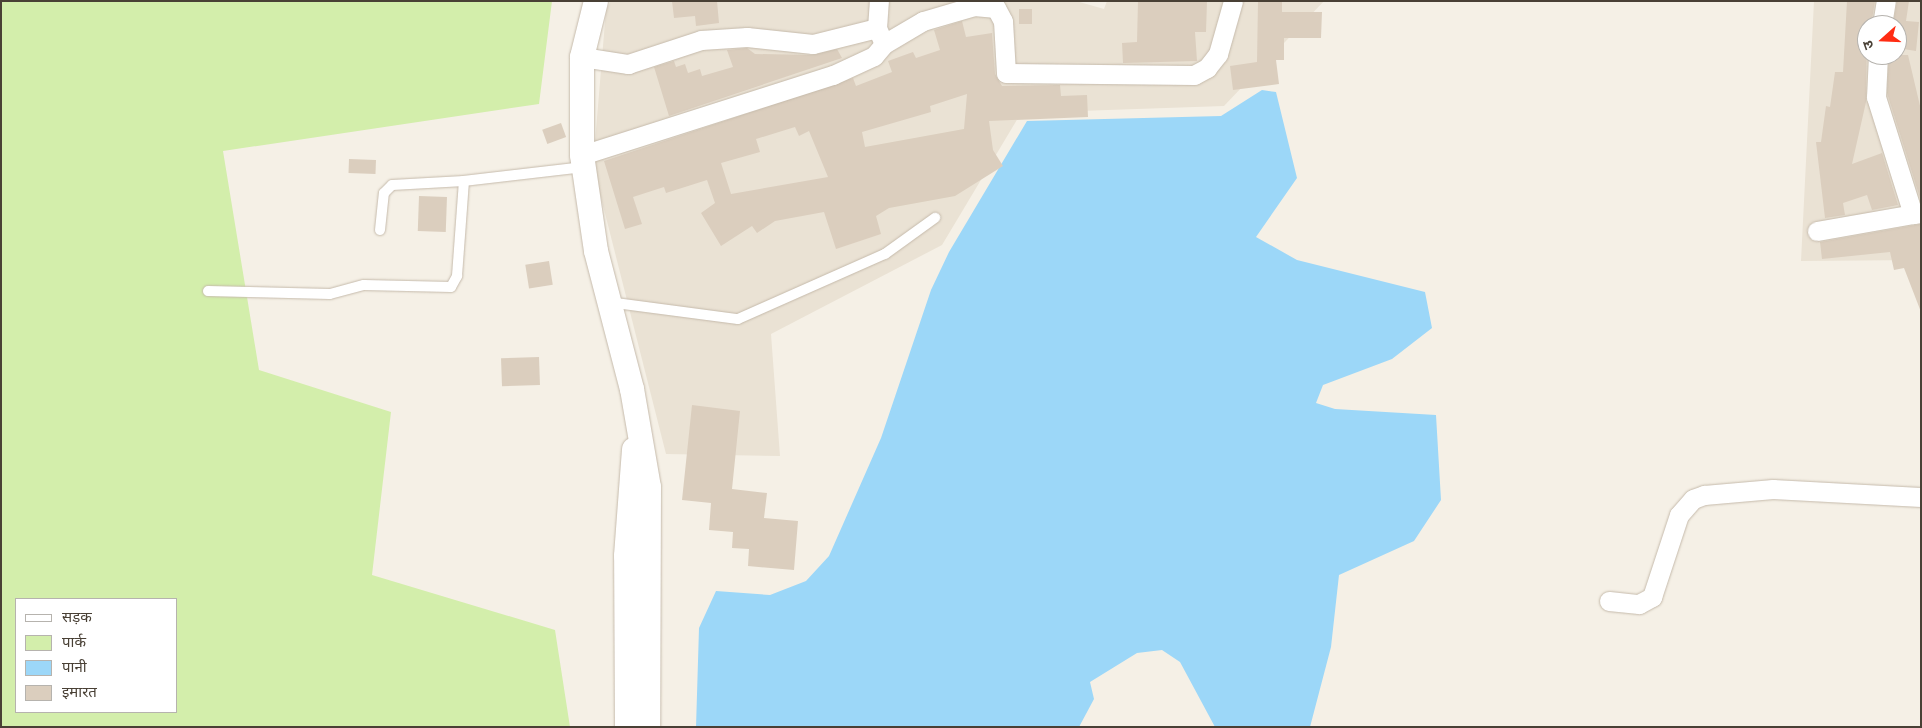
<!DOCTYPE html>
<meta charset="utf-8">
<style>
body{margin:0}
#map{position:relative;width:1922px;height:728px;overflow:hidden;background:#f5f0e6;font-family:"Fira Sans Condensed","Noto Sans Devanagari",sans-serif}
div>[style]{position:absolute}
.residential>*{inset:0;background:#eae2d4}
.green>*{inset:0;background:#d3eeab}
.water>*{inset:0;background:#9cd7f8}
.building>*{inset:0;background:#dbcebe;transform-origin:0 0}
.roads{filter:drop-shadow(0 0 1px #c5baab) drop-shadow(0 0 1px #c5baab)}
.service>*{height:10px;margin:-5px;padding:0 5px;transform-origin:5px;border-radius:5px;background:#fff}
.minor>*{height:19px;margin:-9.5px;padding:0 9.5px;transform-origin:9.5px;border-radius:9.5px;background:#fff}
.tertiary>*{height:24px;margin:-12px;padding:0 12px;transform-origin:12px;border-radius:12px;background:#fff}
span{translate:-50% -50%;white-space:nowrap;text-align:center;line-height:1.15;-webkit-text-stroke:4.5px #fff;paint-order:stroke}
.frame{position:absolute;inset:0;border:2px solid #494035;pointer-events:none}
.legend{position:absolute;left:15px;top:598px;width:162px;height:115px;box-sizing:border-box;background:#fff;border:1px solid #b6b3ae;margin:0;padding:6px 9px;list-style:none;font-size:15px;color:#494035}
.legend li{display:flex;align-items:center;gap:10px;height:25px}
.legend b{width:25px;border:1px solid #b6b3ae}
.north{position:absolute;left:1857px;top:15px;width:50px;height:50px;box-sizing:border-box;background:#fff;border:1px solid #b6b3ae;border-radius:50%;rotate:250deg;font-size:14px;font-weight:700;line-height:20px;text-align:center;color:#494035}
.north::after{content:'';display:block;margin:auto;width:18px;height:22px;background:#ff2c13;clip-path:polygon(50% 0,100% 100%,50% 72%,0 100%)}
</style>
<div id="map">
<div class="residential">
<i style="clip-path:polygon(611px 1px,1076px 1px,1104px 9px,1107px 1px,1324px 1px,1224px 106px,1021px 113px,942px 245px,771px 334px,780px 456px,666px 454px,593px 166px,606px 10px)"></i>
<i style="clip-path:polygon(evenodd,1814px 1px,1921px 1px,1921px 260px,1801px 261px,1814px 1px,1867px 25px,1897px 25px,1897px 55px,1867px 55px,1867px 25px)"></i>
</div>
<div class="green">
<i style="clip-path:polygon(evenodd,1px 1px,552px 1px,539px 104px,223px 151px,259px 370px,391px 412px,372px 575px,555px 630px,570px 727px,1px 727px,1px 1px,16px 599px,176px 599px,176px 712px,16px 712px,16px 599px)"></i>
</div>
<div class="water">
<i style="clip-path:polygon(1262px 90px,1276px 92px,1297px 178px,1256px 237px,1297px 260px,1425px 292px,1432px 328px,1392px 359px,1323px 385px,1316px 403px,1335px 409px,1436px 415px,1441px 500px,1414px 541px,1339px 575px,1331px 647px,1310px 727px,1215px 727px,1180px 662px,1162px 650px,1137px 653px,1090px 682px,1094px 699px,1079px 727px,696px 727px,699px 628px,716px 591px,770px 595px,806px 581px,829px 556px,881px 438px,931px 290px,949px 252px,1027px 121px,1221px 116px)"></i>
</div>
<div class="building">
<i style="clip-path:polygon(672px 1px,717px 1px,719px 23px,696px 26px,695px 16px,674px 18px)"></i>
<i style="clip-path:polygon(1138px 1px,1207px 1px,1206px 32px,1195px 32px,1197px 61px,1123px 63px,1122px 43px,1137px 42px)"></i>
<i style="clip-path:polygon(1258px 1px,1282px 1px,1282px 12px,1322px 12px,1321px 38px,1284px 38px,1284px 60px,1276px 60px,1279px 84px,1233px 90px,1230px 66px,1257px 62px)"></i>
<i style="clip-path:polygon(1847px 1px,1875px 1px,1871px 25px,1867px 25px,1866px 102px,1852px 164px,1882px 153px,1898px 205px,1872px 210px,1867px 195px,1843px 203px,1845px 215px,1825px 218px,1816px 142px,1821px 142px,1826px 106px,1830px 107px,1835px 72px,1843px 72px)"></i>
<i style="clip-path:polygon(1897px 1px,1909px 1px,1906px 21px,1919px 22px,1916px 51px,1897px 48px,1897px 25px,1893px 25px)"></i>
<i style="left:1019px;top:9px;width:13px;height:15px"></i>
<i style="clip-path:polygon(evenodd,962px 21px,966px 37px,992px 33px,995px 74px,1002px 86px,1060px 85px,1061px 96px,1087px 95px,1088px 117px,989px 121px,993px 150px,1003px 166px,955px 196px,889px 208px,876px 216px,881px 234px,836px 249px,824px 212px,775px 221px,757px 233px,752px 226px,721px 246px,701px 213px,715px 203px,707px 180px,666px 193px,664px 187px,633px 197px,642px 224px,625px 229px,604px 161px,853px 78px,856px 86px,892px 72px,888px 61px,913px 52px,916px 58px,940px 50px,934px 30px,962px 21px,967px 94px,964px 129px,865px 147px,862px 132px,931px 112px,930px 106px,967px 94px,962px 21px,795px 127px,799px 136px,809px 131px,828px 177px,731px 194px,721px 163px,760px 152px,756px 139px,795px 127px)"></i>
<i style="clip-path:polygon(747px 48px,755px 54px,812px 55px,837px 49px,842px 58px,669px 116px,654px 67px,674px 61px,676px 67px,685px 64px,688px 73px,700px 69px,702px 76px,733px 67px,727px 50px)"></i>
<i style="clip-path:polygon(1889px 55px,1908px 55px,1921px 110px,1921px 201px,1887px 93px)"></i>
<i style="left:561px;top:123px;width:15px;height:20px;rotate:70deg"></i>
<i style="left:349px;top:159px;width:27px;height:14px;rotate:2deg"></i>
<i style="left:419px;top:196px;width:28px;height:35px;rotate:2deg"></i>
<i style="clip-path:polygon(1921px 224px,1921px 312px,1904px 268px,1894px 270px,1890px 252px,1822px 259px,1820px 242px)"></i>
<i style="left:549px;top:261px;width:24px;height:24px;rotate:81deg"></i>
<i style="left:539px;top:357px;width:28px;height:38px;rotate:88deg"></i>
<i style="clip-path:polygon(692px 405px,740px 411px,732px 489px,767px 493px,764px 518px,798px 521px,794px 570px,748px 566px,749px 549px,732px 548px,733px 532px,709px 530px,711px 503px,682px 500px)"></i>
</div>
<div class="roads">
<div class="service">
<i style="left:380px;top:230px;width:37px;rotate:-84deg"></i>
<i style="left:384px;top:193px;width:11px;rotate:-45deg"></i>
<i style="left:392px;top:185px;width:72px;rotate:-3.2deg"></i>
<i style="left:208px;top:291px;width:122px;rotate:1.4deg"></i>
<i style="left:330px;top:294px;width:35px;rotate:-15deg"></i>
<i style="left:364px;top:285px;width:87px;rotate:1.3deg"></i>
<i style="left:451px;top:287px;width:13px;rotate:-61deg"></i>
<i style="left:457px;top:276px;width:95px;rotate:-85.8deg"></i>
<i style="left:464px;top:181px;width:120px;rotate:-6.7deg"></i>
<i style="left:608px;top:302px;width:131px;rotate:7.5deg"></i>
<i style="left:738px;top:319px;width:161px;rotate:-23.9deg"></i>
<i style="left:885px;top:254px;width:62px;rotate:-35.8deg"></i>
</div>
<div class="minor">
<i style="left:1882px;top:25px;width:24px;rotate:-81deg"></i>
<i style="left:877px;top:28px;width:27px;rotate:-86deg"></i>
<i style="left:1878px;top:55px;width:42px;rotate:92.7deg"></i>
<i style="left:1876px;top:97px;width:123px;rotate:72.5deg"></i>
<i style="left:1913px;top:214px;width:8px;rotate:-7deg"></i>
<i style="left:582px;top:57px;width:47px;rotate:8.7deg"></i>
<i style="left:628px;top:64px;width:77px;rotate:-18.2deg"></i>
<i style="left:701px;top:40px;width:46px;rotate:-3.7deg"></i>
<i style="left:747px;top:37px;width:66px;rotate:6.1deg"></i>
<i style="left:813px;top:44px;width:66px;rotate:-14deg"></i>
<i style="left:877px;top:28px;width:17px;rotate:66deg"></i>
<i style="left:884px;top:44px;width:45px;rotate:-30.5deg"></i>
<i style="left:923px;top:21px;width:53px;rotate:-16.4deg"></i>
<i style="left:974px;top:6px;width:22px;rotate:5deg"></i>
<i style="left:996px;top:8px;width:15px;rotate:62deg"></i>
<i style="left:1003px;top:21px;width:52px;rotate:86.7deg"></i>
<i style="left:1006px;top:73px;width:188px;rotate:0.6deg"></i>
<i style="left:1194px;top:75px;width:15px;rotate:-28deg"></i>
<i style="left:1207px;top:68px;width:18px;rotate:-52deg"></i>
<i style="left:1218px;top:54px;width:55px;rotate:-74.2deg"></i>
<i style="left:582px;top:155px;width:263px;rotate:-17.7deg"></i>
<i style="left:833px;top:75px;width:45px;rotate:-24.9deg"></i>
<i style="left:874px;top:56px;width:16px;rotate:-50deg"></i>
<i style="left:1817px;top:231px;width:97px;rotate:-10deg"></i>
<i style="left:1609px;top:601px;width:30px;rotate:6deg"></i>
<i style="left:1639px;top:604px;width:15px;rotate:-28deg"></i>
<i style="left:1652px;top:597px;width:86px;rotate:-71.8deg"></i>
<i style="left:1679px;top:515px;width:21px;rotate:-49deg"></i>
<i style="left:1693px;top:499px;width:12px;rotate:-20deg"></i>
<i style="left:1704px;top:495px;width:69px;rotate:-5deg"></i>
<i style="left:1773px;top:489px;width:148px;rotate:3.1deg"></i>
</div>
<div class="tertiary">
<i style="left:596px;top:1px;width:58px;rotate:104deg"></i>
<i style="left:582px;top:57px;width:98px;rotate:90deg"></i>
<i style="left:582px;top:155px;width:97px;rotate:81.7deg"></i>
<i style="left:596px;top:251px;width:143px;rotate:75.4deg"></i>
<i style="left:632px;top:389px;width:99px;rotate:80.2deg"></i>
<i style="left:649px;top:487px;width:240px;rotate:90.2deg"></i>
<i style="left:627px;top:727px;width:171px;rotate:-90.3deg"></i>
<i style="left:626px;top:556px;width:107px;rotate:-85.7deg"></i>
</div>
</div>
<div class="frame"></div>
<ul class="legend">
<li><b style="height:6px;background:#fff"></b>सड़क</li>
<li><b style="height:14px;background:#d3eeab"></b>पार्क</li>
<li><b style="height:14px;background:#9cd7f8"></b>पानी</li>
<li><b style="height:14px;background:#dbcebe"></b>इमारत</li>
</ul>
<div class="north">उ</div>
</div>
